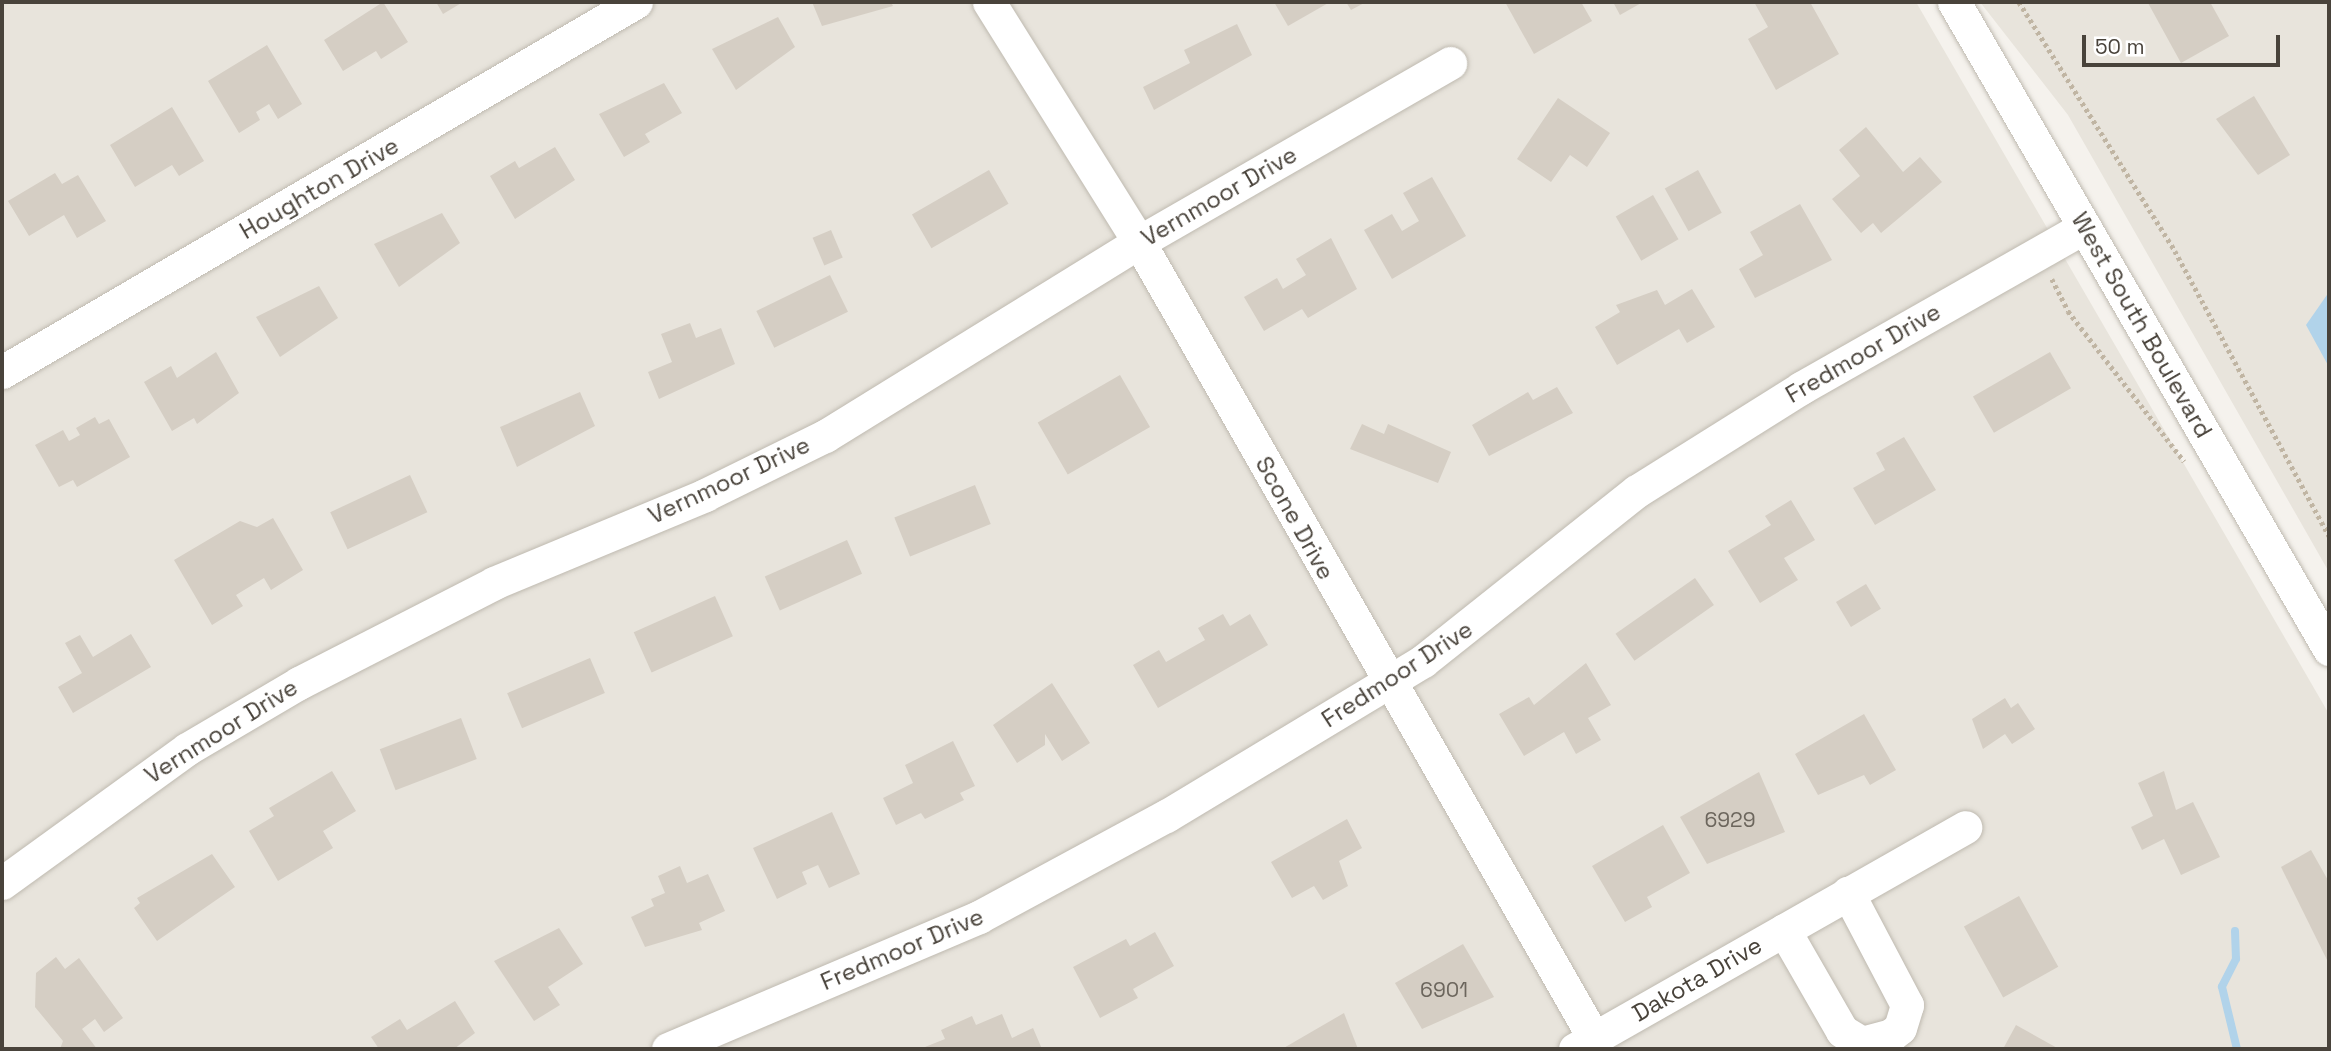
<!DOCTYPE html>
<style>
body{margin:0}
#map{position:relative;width:2331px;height:1051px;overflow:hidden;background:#f5f2ed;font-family:"Space Grotesk",sans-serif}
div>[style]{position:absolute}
.residential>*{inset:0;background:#e8e4dc}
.water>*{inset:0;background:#b1d3ea}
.stream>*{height:8px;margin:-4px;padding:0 4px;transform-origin:4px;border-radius:4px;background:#b1d3ea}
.building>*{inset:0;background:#d5cec4;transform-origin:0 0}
.path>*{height:4.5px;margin-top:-2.25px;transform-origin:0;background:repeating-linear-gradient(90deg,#c0b5a3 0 3.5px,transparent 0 7px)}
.roads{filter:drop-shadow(0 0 2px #bfbab0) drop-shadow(0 0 2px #bfbab0)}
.minor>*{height:33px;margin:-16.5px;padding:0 16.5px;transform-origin:16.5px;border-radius:16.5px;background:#fff}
span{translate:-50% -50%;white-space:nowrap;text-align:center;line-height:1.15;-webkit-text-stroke:6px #fff;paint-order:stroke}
.number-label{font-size:21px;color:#6c665d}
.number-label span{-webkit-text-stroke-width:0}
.street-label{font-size:24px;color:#49433b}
.frame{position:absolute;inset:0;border:4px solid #49433b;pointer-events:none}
.scale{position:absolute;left:2082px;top:35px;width:198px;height:32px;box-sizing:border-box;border:4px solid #49433b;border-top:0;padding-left:9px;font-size:21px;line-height:24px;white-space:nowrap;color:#49433b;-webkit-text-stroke:5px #fff;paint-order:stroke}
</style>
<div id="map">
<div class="residential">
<i style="clip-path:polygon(2px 2px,1916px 2px,2329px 714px,2329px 1049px,2px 1049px)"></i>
<i style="clip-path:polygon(1980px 2px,2329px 2px,2329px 572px,2068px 115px)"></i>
</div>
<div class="water">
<i style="clip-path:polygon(2329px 292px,2329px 367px,2306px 325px)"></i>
</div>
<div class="stream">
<i style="left:2235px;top:931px;width:28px;rotate:88deg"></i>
<i style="left:2236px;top:959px;width:31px;rotate:117deg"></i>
<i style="left:2222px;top:987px;width:64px;rotate:76.4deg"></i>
</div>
<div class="building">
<i style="clip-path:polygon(383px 2px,408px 42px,381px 59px,376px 51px,343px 71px,324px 40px)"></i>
<i style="clip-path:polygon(436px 2px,463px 2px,443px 14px)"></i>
<i style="clip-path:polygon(812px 2px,891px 2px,893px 6px,822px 26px)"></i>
<i style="clip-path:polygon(1274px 2px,1330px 2px,1288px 26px)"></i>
<i style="clip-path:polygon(1346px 2px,1366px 2px,1351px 10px)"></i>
<i style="clip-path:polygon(1505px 2px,1581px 2px,1592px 21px,1534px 54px)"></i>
<i style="clip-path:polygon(1613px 2px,1643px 2px,1620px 15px)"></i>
<i style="clip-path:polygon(1754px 2px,1810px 2px,1839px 54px,1776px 90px,1748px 39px,1768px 27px)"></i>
<i style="clip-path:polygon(2210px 2px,2229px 36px,2181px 63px,2148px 3px)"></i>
<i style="clip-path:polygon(778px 17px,795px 47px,736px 90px,712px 49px)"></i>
<i style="clip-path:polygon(1237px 24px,1252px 55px,1154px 110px,1143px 87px,1190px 63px,1184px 50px)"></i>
<i style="clip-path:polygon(267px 45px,302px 104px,278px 119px,269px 104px,256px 112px,260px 120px,239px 133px,208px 81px)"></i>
<i style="clip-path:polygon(664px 83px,682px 113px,645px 134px,650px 142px,624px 157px,599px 114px)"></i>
<i style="clip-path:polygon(2254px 96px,2290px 155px,2258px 175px,2216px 119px)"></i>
<i style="clip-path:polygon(1558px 98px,1610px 133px,1587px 167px,1570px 155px,1551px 182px,1517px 159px)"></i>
<i style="clip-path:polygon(172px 107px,204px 161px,179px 176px,172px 165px,135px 187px,110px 145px)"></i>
<i style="clip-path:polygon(1866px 127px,1903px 172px,1920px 157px,1942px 182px,1881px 233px,1873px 223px,1861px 233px,1832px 199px,1860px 176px,1839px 150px)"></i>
<i style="clip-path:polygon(555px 147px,575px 180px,515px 219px,490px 176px,515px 161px,519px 168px)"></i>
<i style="left:989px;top:170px;width:39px;height:89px;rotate:60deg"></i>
<i style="left:1698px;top:170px;width:49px;height:38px;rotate:61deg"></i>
<i style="clip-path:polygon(55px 173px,62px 184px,78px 175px,106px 221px,77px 238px,64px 215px,29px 236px,8px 201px)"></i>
<i style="clip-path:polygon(1432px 177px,1466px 236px,1392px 279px,1364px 230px,1392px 214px,1402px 231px,1419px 221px,1403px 193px)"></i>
<i style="left:1653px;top:195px;width:51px;height:43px;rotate:60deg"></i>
<i style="clip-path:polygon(1800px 204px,1832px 260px,1755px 298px,1739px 269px,1763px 255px,1750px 232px)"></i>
<i style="clip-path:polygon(442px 213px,460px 243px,399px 287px,374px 244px)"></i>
<i style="left:831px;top:230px;width:30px;height:20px;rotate:67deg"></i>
<i style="clip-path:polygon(1331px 238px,1357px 289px,1308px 318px,1302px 309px,1264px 331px,1244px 297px,1277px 278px,1283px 289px,1306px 275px,1296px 259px)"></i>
<i style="left:830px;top:275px;width:41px;height:82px;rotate:64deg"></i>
<i style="clip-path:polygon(319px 286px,338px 318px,280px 357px,256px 317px)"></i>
<i style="clip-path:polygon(1692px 289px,1715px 327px,1687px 343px,1679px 329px,1617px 365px,1595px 327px,1620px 312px,1616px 305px,1657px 290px,1665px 305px)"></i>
<i style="clip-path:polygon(690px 323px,696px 338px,721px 328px,735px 364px,659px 399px,648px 372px,672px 362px,661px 334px)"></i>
<i style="clip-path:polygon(216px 352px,239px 393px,197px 424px,194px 418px,172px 431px,144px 382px,171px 366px,177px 378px)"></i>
<i style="left:2050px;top:352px;width:42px;height:89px;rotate:60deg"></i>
<i style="left:1120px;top:375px;width:60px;height:95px;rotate:60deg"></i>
<i style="clip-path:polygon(1557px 387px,1573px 413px,1489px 456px,1472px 425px,1528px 392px,1533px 400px)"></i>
<i style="clip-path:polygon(580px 392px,595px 426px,517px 467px,500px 427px)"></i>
<i style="clip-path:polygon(95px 417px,99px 424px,109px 419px,130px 457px,77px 487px,73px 480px,59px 487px,35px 445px,63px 430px,69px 441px,80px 435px,76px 428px)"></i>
<i style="clip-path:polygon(1362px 424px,1384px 434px,1388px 424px,1451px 452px,1438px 483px,1350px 449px)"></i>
<i style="clip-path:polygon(1904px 437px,1936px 490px,1875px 525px,1853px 488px,1885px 470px,1876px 453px)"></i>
<i style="left:410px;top:475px;width:41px;height:88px;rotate:65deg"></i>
<i style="left:975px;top:485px;width:42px;height:87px;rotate:68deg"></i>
<i style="clip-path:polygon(1791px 500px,1815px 540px,1784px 558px,1798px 580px,1760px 603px,1728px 551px,1771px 525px,1765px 516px)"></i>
<i style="clip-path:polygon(273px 518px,303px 570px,271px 590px,264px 578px,236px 595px,243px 606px,212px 625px,174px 560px,240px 521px,257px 527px)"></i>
<i style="left:847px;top:540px;width:37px;height:90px;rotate:66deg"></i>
<i style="left:1695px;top:578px;width:33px;height:97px;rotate:55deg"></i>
<i style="left:1866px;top:584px;width:29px;height:35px;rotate:59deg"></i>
<i style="left:715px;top:596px;width:44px;height:89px;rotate:66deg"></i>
<i style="clip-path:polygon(1223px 614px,1230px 626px,1250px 614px,1268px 645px,1158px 708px,1133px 665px,1159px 650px,1166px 662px,1205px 640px,1198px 628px)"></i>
<i style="clip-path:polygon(131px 634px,151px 667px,73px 713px,58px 687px,82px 673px,65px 643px,80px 635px,93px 657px)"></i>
<i style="left:590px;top:658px;width:38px;height:90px;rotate:67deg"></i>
<i style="clip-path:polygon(1586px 663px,1611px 705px,1588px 718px,1601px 740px,1576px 754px,1564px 732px,1524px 756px,1499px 714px,1529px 697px,1534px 705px)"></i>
<i style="clip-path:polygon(1052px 683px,1090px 743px,1062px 761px,1045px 734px,1045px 745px,1017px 763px,993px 725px)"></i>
<i style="clip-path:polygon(2005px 698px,2011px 708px,2018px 703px,2035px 729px,2012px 744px,2005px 734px,1983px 749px,1972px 719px)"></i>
<i style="clip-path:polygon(1864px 714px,1896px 770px,1870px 785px,1864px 775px,1818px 795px,1795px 754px)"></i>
<i style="left:461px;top:718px;width:44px;height:87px;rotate:69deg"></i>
<i style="clip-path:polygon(953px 741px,975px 786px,960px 793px,964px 800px,925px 819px,921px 813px,896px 825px,883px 798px,913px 783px,905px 765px)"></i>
<i style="clip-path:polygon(332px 771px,356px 811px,323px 831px,333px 848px,278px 881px,249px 831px,274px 816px,269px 808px)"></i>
<i style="clip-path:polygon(2164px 771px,2176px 810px,2193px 802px,2220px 857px,2181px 875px,2164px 839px,2142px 850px,2131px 827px,2153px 816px,2138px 783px)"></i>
<i style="clip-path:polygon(1759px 772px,1785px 832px,1707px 864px,1680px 817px)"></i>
<i style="clip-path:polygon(832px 812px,860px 874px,829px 888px,818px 865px,802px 872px,807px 884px,777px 899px,753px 848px)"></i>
<i style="clip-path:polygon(1347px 819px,1362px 848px,1339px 861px,1348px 886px,1323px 900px,1314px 886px,1292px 898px,1271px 862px)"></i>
<i style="clip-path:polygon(1663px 825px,1690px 873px,1647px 897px,1652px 907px,1625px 922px,1592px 866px)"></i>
<i style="clip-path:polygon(2311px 850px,2329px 882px,2329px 964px,2281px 867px)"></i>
<i style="clip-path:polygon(212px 854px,235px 887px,157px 941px,134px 908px,140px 903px,137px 898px)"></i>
<i style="clip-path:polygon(680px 866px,687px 883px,708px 874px,725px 911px,699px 923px,702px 930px,645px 947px,631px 917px,654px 906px,651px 899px,665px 893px,658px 876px)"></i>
<i style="left:2019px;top:896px;width:81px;height:63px;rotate:61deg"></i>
<i style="clip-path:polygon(559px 928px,583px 964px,548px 987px,560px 1005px,534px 1021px,494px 961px)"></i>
<i style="clip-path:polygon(1155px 932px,1174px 966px,1133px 989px,1138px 998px,1100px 1018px,1073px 967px,1126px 939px,1130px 946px)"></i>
<i style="clip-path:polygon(1463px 944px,1494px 997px,1422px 1029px,1395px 983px)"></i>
<i style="clip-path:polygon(56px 957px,65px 969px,79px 958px,123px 1018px,104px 1032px,95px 1019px,82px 1029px,97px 1049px,60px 1049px,63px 1041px,35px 1007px,36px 973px)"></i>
<i style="clip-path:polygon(455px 1001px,475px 1033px,454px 1049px,379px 1049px,371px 1037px,400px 1019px,407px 1030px)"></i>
<i style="clip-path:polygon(1344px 1013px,1358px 1049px,1282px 1049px)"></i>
<i style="clip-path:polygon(1002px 1014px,1012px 1038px,1033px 1028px,1042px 1049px,920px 1049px,945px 1039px,941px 1030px,972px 1016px,976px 1025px)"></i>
<i style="clip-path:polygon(2016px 1025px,2059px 1049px,2003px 1049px)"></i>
</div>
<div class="path">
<i style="left:2019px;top:2px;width:294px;rotate:57.9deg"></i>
<i style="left:2175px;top:251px;width:324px;rotate:61.6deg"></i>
<i style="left:2052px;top:279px;width:36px;rotate:63deg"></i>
<i style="left:2068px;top:311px;width:190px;rotate:52.3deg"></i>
</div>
<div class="roads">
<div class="minor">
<i style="left:989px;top:2px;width:283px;rotate:58deg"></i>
<i style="left:1139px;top:242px;width:917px;rotate:60.25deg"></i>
<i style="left:1954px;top:2px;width:748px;rotate:59.9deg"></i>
<i style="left:2px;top:372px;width:734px;rotate:-30.27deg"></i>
<i style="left:2px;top:883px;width:228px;rotate:-35.9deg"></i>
<i style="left:187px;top:749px;width:130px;rotate:-30.5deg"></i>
<i style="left:299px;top:683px;width:219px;rotate:-27.1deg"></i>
<i style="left:494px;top:583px;width:229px;rotate:-22.6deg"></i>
<i style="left:705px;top:495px;width:134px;rotate:-26.2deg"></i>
<i style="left:825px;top:436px;width:369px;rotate:-31.7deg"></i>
<i style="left:1139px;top:242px;width:359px;rotate:-29.9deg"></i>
<i style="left:1784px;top:930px;width:116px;rotate:60.1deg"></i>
<i style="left:1842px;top:1031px;width:23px;rotate:31deg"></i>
<i style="left:1862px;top:1043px;width:30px;rotate:-15deg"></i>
<i style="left:1891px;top:1035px;width:11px;rotate:-38deg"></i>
<i style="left:1900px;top:1028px;width:24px;rotate:-73deg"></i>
<i style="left:1907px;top:1005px;width:127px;rotate:-117.8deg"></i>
<i style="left:668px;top:1049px;width:338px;rotate:-23deg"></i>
<i style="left:979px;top:917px;width:213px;rotate:-28.4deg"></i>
<i style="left:1166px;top:816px;width:300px;rotate:-31.1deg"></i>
<i style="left:1423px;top:661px;width:273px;rotate:-38.5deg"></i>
<i style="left:1637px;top:491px;width:194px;rotate:-32.1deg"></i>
<i style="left:1801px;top:388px;width:326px;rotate:-29.6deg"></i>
<i style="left:1575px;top:1049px;width:449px;rotate:-29.6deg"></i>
</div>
</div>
<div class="number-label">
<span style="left:1730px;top:820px">6929</span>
<span style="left:1444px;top:990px">6901</span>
</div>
<div class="street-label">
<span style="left:319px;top:188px;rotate:-30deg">Houghton Drive</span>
<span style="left:1219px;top:196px;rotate:-30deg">Vernmoor Drive</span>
<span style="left:2142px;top:325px;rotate:60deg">West South Boulevard</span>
<span style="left:1863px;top:353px;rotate:-30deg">Fredmoor Drive</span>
<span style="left:729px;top:480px;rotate:-25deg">Vernmoor Drive</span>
<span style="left:1295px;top:518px;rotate:61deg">Scone Drive</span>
<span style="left:1397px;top:674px;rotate:-33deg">Fredmoor Drive</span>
<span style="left:221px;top:731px;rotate:-32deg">Vernmoor Drive</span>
<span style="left:902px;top:949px;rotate:-23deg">Fredmoor Drive</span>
<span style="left:1697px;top:979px;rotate:-30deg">Dakota Drive</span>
</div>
<div class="frame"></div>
<div class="scale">50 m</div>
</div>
